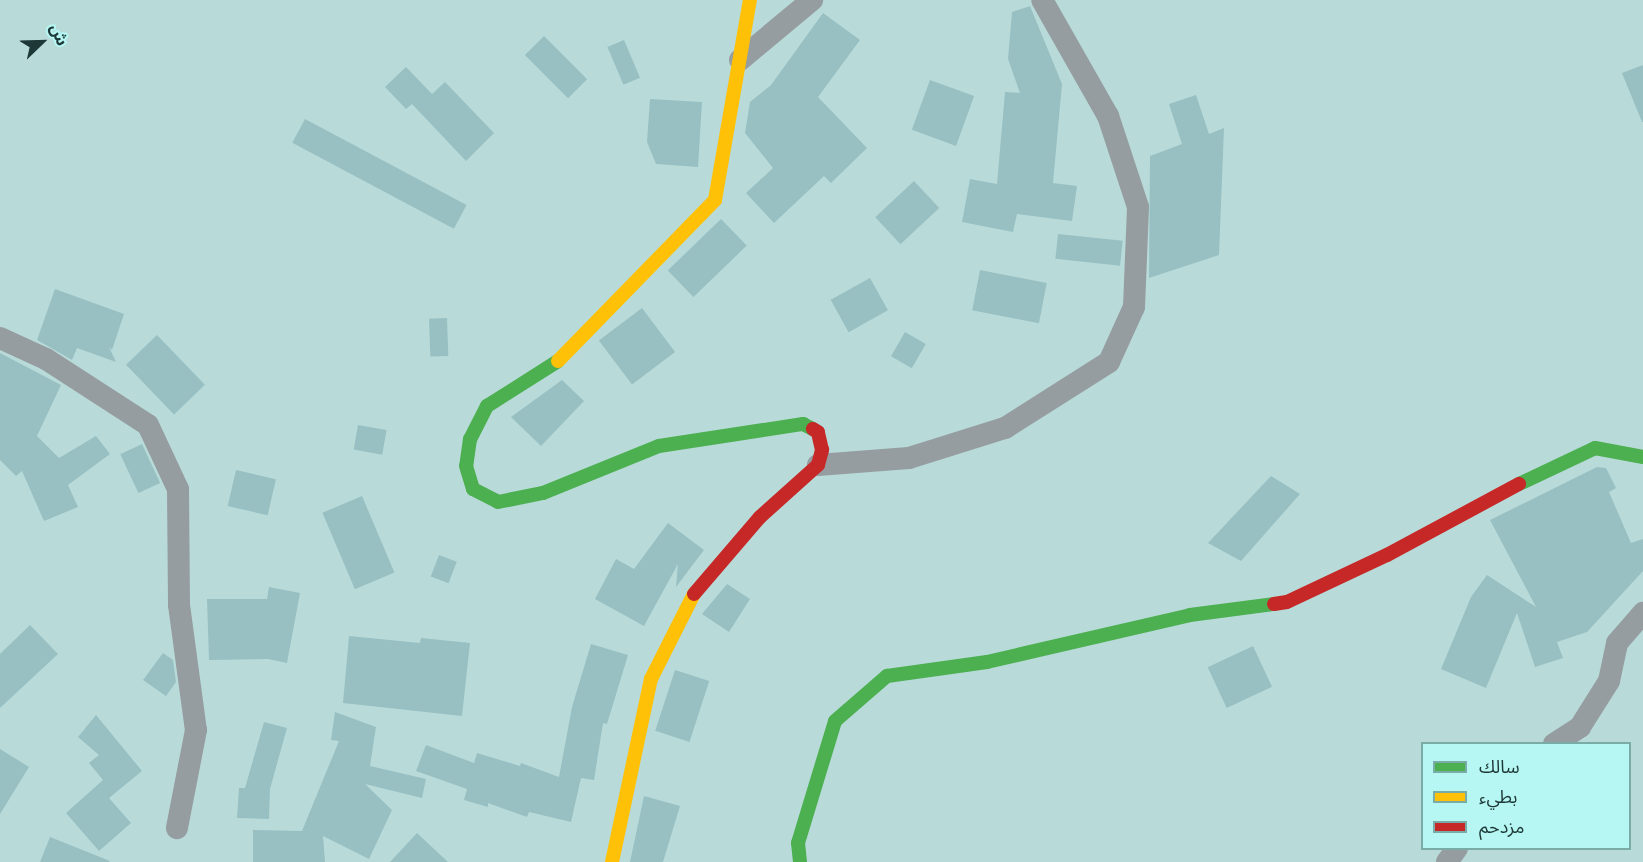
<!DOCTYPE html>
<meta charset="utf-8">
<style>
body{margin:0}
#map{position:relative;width:1643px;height:862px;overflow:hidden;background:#b8dbd9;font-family:Cabin,"Noto Sans Arabic",sans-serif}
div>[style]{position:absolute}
.building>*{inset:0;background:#98bfc2;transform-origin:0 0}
.street>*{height:22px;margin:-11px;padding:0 11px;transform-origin:11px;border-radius:11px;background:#969da1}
.fast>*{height:14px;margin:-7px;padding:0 7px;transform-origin:7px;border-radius:7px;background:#4caf50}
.slow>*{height:14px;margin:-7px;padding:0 7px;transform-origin:7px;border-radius:7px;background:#ffc107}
.jam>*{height:14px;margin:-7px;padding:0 7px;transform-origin:7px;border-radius:7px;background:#c62828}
span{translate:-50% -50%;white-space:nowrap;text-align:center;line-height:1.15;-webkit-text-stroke:5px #b6f7f3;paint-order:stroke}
.legend{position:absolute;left:1421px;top:742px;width:210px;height:108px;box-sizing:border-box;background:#b6f7f3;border:2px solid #79aba7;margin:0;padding:8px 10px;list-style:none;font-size:18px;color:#1d3836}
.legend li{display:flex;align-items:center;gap:12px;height:30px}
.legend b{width:30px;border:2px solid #79aba7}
.north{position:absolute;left:12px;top:12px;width:60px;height:60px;-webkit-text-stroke:4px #b6f7f3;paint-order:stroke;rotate:67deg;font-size:16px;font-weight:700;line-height:24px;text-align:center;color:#1d3836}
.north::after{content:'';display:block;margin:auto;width:21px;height:27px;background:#1d3836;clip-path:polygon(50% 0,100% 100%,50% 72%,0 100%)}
</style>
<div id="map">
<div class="building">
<i style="clip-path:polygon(1030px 6px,1062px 84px,1053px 183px,1077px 186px,1072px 221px,1017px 214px,1013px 232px,962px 222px,970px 179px,997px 184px,1005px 92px,1020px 93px,1008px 59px,1012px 12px)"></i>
<i style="clip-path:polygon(823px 13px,860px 40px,818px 97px,867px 148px,831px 183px,824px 176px,774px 223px,746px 193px,773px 168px,745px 133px,750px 102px,771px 85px)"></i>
<i style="left:544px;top:36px;width:61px;height:27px;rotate:45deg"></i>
<i style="left:624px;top:40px;width:41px;height:18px;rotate:67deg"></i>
<i style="clip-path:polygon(1643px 65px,1643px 122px,1642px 122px,1622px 73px)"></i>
<i style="clip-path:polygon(406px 67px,432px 94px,445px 82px,494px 133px,466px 161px,412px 104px,406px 109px,385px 87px)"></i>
<i style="left:930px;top:80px;width:47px;height:53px;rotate:20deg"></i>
<i style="clip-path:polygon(1196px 95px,1209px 134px,1224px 128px,1219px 255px,1149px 278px,1150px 156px,1182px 144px,1169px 104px)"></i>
<i style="clip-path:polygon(650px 99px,702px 102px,698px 167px,656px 164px,647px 142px)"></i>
<i style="left:305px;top:119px;width:183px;height:27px;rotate:28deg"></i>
<i style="left:914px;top:181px;width:37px;height:53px;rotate:47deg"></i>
<i style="left:721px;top:219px;width:37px;height:74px;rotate:46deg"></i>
<i style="left:1058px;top:234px;width:65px;height:25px;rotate:6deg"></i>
<i style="left:980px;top:270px;width:68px;height:41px;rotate:11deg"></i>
<i style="left:870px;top:278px;width:37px;height:45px;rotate:61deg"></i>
<i style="clip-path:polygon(55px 289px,124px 314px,112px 350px,109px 347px,116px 362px,77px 348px,72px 360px,37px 340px)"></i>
<i style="left:642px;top:308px;width:55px;height:54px;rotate:53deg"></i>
<i style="left:447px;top:318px;width:38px;height:18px;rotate:88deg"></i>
<i style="left:905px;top:332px;width:24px;height:28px;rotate:30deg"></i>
<i style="left:157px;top:335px;width:69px;height:43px;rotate:46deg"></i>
<i style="clip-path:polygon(0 353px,61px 385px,37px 436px,59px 458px,96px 436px,110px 454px,68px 485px,78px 507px,44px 521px,22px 471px,16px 476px,0 460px)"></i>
<i style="clip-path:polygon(562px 380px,584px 401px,541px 446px,511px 417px)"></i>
<i style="left:358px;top:425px;width:29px;height:25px;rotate:10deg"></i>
<i style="left:142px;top:444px;width:43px;height:24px;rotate:65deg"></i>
<i style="clip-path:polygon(1597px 467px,1606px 468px,1616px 488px,1609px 492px,1631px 543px,1643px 539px,1643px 571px,1587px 632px,1557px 642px,1563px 658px,1535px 667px,1517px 613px,1486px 688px,1441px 669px,1471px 597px,1487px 575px,1536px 607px,1490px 520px)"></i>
<i style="left:236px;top:470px;width:41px;height:37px;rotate:13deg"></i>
<i style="clip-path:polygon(1271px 476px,1300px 494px,1241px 561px,1208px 543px)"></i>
<i style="left:362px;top:496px;width:83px;height:43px;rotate:67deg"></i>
<i style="clip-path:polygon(668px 523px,704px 550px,676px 587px,678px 564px,644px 626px,595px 599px,616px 559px,634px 569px)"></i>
<i style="left:439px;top:555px;width:19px;height:23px;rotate:21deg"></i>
<i style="clip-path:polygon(727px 584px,750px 599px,729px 632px,702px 614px)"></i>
<i style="clip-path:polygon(269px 587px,300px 593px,287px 663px,268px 659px,209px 660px,207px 599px,267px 599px)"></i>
<i style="clip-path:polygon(30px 625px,58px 654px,0 708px,0 654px)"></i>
<i style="clip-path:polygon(349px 636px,420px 643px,421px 638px,470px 643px,462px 716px,343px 703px)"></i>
<i style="clip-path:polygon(591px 644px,628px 655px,607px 724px,603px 723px,594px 780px,581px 778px,571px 822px,529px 812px,527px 817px,488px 803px,488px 807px,464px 800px,467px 789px,416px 771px,426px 745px,474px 763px,477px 753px,520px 766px,521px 763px,559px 777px,572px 707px)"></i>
<i style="left:1253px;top:646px;width:45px;height:50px;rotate:65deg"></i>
<i style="clip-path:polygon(163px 653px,173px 660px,176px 682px,166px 696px,143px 680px)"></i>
<i style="left:675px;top:670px;width:36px;height:64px;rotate:18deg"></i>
<i style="clip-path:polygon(335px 712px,376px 727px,370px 766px,426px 779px,422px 798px,365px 784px,392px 810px,369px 859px,323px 836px,325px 862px,253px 862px,253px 830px,302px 831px,339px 741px,331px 740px)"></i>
<i style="clip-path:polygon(96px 715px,142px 771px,109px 798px,131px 823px,99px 851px,66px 813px,103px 780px,89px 763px,99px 755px,78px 737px)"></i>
<i style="clip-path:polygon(264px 722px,287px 728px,270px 789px,269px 819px,237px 818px,239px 788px,245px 788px)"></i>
<i style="clip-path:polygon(0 749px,29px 767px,0 814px)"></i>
<i style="clip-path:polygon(644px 796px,680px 806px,663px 862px,630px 862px)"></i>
<i style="clip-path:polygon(417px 833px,448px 862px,390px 862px)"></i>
<i style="clip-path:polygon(50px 837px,110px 861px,109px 862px,40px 862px)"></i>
</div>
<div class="street">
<i style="left:740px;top:60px;width:94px;rotate:-39.8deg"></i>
<i style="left:0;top:338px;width:51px;rotate:24.5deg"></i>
<i style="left:46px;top:359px;width:121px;rotate:32.9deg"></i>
<i style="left:148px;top:425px;width:71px;rotate:64.9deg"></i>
<i style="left:178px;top:489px;width:116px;rotate:89.5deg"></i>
<i style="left:179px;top:605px;width:126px;rotate:82.3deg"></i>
<i style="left:196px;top:730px;width:100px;rotate:101deg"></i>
<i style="left:818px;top:465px;width:91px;rotate:-4.4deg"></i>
<i style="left:909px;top:458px;width:101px;rotate:-17.4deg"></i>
<i style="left:1005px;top:428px;width:123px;rotate:-32.4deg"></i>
<i style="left:1109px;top:362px;width:60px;rotate:-65.6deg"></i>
<i style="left:1134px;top:307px;width:100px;rotate:-87.7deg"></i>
<i style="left:1138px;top:207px;width:96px;rotate:-108.2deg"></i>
<i style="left:1108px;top:116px;width:133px;rotate:-119.6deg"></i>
<i style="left:1554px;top:744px;width:31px;rotate:-33deg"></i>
<i style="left:1580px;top:727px;width:54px;rotate:-57.8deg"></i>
<i style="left:1609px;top:681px;width:39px;rotate:-78deg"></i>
<i style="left:1617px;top:643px;width:40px;rotate:-49deg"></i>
<i style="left:1447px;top:862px;width:17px;rotate:-54deg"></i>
</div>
<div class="fast">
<i style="left:558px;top:361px;width:84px;rotate:147.6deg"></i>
<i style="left:487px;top:406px;width:37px;rotate:117deg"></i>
<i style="left:470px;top:439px;width:27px;rotate:98deg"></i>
<i style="left:466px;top:466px;width:24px;rotate:73deg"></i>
<i style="left:473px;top:489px;width:28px;rotate:27deg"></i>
<i style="left:498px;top:502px;width:46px;rotate:-11.3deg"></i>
<i style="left:543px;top:493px;width:125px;rotate:-22.1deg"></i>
<i style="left:659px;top:446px;width:146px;rotate:-8.7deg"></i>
<i style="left:803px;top:424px;width:11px;rotate:27deg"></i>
<i style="left:1519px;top:484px;width:84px;rotate:-25.3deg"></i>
<i style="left:1595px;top:448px;width:49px;rotate:10.6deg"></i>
<i style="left:800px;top:862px;width:19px;rotate:-96deg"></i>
<i style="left:798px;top:843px;width:127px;rotate:-73.1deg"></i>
<i style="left:835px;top:721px;width:69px;rotate:-40.9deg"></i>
<i style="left:887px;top:676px;width:101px;rotate:-8deg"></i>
<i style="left:987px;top:662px;width:208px;rotate:-13deg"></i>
<i style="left:1190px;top:615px;width:85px;rotate:-7.5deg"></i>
</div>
<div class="slow">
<i style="left:558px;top:361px;width:225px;rotate:-45.7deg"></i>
<i style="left:715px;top:200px;width:203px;rotate:-80.1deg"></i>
<i style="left:612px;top:862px;width:187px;rotate:-78deg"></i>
<i style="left:651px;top:679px;width:95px;rotate:-63.2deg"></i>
</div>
<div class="jam">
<i style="left:694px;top:594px;width:101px;rotate:-49.4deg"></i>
<i style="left:760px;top:517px;width:78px;rotate:-41.9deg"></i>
<i style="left:818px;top:465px;width:16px;rotate:-75deg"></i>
<i style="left:822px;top:450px;width:18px;rotate:-103deg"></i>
<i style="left:818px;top:432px;width:6px;rotate:-149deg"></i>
<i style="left:1274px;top:604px;width:13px;rotate:-9deg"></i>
<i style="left:1287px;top:602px;width:110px;rotate:-25.2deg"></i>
<i style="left:1387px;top:555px;width:150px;rotate:-28.3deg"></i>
</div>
<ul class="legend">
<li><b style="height:8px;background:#4caf50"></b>سالك</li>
<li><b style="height:8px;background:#ffc107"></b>بطيء</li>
<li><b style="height:8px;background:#c62828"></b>مزدحم</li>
</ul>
<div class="north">ش</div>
</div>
